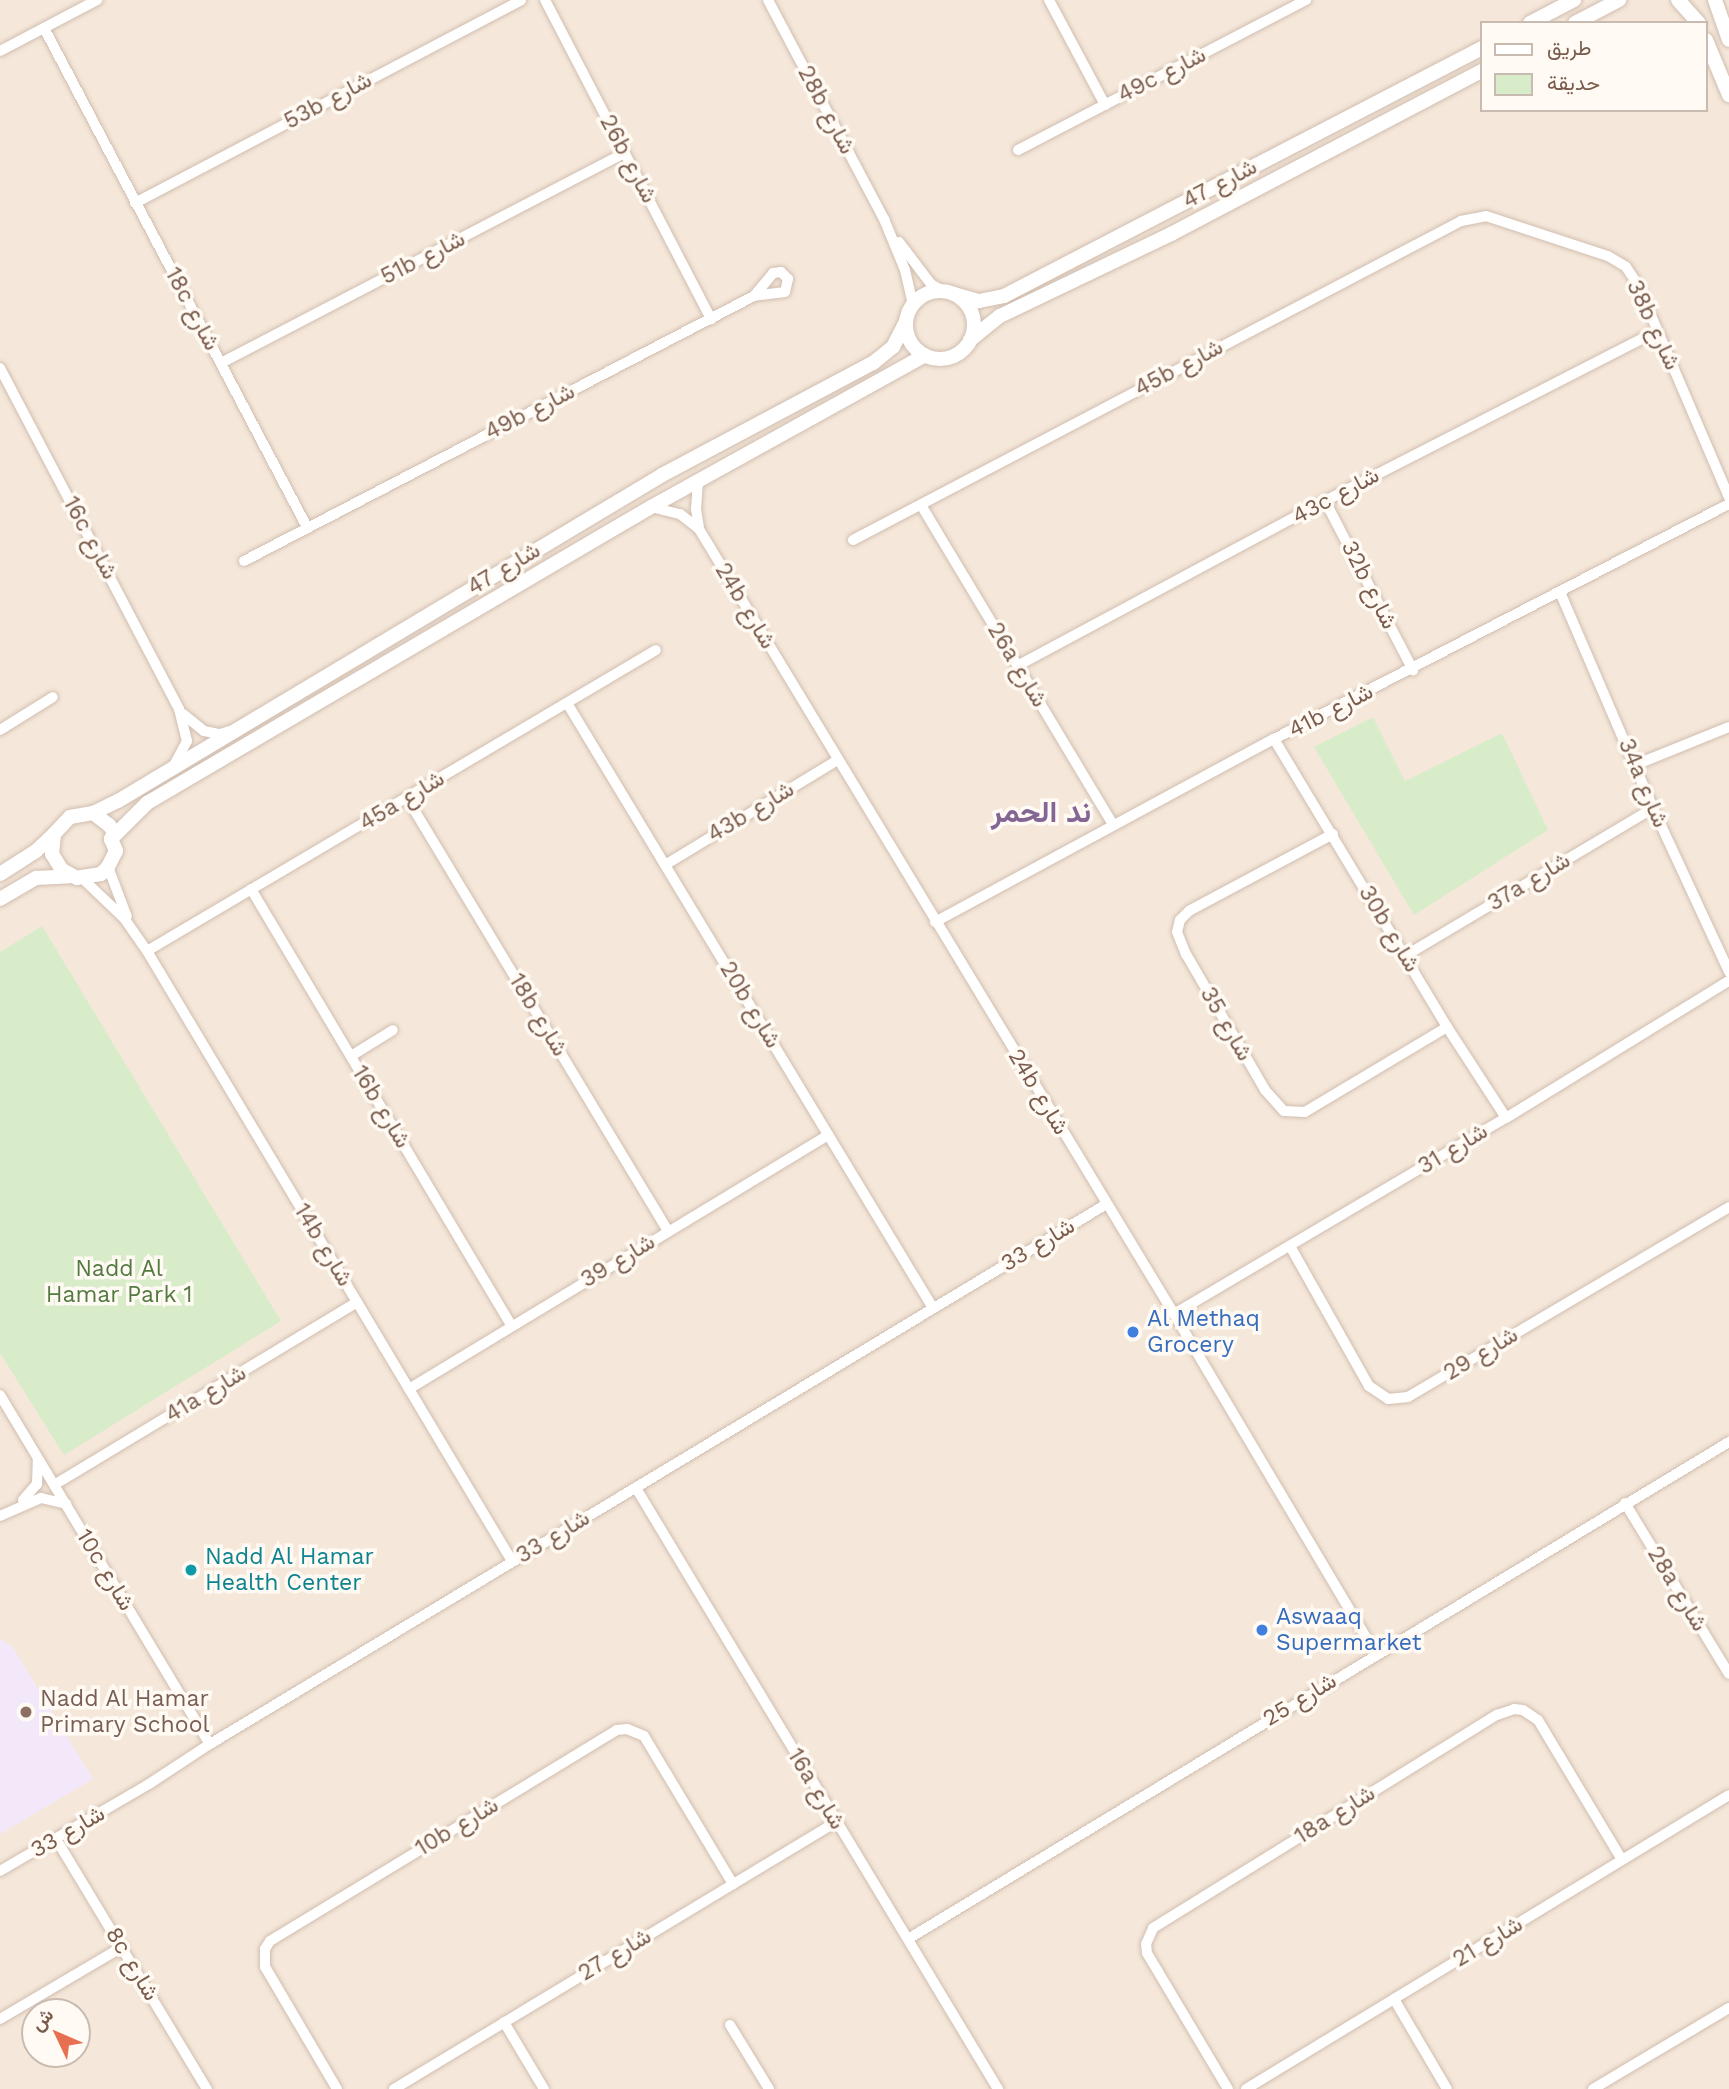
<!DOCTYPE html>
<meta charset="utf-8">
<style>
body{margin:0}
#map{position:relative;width:1729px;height:2089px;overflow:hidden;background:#fdf6ec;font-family:"Work Sans",Vazirmatn,sans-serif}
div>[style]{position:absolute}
.residential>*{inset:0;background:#f5e8da}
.education>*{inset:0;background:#f3e8fa}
.green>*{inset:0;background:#d8ecc9}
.roads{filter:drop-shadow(0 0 2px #d1beb0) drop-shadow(0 0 2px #d1beb0)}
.minor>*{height:10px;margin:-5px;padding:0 5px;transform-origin:5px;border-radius:5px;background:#fff}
.tertiary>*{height:14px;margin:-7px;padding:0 7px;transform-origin:7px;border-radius:7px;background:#fff}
.tertiary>.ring{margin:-7px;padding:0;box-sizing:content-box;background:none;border:14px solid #fff;border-radius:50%}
.dots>*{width:19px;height:19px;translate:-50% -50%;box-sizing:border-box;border:4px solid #fffaf3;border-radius:50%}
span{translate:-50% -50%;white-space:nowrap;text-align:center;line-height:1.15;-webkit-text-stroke:7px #fffaf3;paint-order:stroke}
.street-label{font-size:23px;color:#7a5c4d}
.park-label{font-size:23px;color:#537a41}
.shop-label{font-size:23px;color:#366cbe}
.left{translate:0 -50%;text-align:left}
.culture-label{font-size:23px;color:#0d838f}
.education-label{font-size:23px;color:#785e54}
.district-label{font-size:30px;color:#846695;font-weight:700}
.legend{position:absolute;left:1480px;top:21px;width:228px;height:91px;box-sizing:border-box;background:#fffaf3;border:2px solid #cabbb1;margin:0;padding:9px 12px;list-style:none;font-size:21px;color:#7a5c4d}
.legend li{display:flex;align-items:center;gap:14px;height:35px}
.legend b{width:35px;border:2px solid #cabbb1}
.north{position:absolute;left:21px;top:1998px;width:70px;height:70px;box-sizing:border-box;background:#fffaf3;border:2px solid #cabbb1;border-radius:50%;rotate:314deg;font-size:19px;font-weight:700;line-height:28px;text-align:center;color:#7a5c4d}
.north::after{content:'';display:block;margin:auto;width:24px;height:32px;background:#e76f51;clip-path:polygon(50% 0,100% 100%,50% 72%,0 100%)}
</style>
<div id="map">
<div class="residential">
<i style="clip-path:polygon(evenodd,0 0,1729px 0,1729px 2089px,0 2089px,0 0,1482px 23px,1706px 23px,1706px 110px,1482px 110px,1482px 23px,0 0,35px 2012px,77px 2012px,77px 2054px,35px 2054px,35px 2012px)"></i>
</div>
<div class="education">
<i style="clip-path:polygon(0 1639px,12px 1646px,93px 1779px,0 1834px)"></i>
</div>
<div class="green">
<i style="clip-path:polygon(1373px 717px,1405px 781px,1502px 733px,1548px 830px,1414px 915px,1314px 747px)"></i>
<i style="clip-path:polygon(42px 926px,281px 1321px,64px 1455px,0 1353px,0 952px)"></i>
</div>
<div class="roads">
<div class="minor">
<i style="left:545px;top:0;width:360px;rotate:62.5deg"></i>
<i style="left:768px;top:0;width:248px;rotate:62.1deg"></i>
<i style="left:884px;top:219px;width:55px;rotate:67.6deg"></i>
<i style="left:905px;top:270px;width:36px;rotate:77deg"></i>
<i style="left:1049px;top:0;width:119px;rotate:61.9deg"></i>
<i style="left:44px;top:28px;width:564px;rotate:62.21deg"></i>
<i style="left:0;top:51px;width:110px;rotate:-27.7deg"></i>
<i style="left:1018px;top:150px;width:325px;rotate:-27.5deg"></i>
<i style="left:135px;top:203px;width:436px;rotate:-27.7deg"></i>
<i style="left:899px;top:242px;width:53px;rotate:52.7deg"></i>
<i style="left:931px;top:284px;width:14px;rotate:30deg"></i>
<i style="left:221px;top:363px;width:455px;rotate:-27.5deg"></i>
<i style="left:0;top:368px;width:385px;rotate:62.3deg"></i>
<i style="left:179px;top:709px;width:33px;rotate:76deg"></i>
<i style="left:187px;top:741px;width:26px;rotate:118deg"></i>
<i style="left:698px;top:481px;width:28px;rotate:94deg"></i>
<i style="left:696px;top:509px;width:20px;rotate:81deg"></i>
<i style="left:1325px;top:501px;width:191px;rotate:62.5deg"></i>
<i style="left:921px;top:505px;width:373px;rotate:59deg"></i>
<i style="left:651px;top:507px;width:30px;rotate:14deg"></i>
<i style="left:680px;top:514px;width:24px;rotate:38deg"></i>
<i style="left:699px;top:529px;width:918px;rotate:58.82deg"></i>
<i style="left:1174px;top:1314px;width:395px;rotate:59.3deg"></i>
<i style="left:853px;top:540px;width:687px;rotate:-27.68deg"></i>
<i style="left:1461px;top:221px;width:25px;rotate:-11deg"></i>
<i style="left:1486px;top:216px;width:128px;rotate:18.2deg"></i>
<i style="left:1608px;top:256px;width:21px;rotate:31deg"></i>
<i style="left:1626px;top:267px;width:22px;rotate:56deg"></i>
<i style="left:1638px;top:285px;width:231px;rotate:66.8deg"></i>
<i style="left:244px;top:561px;width:575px;rotate:-27.46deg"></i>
<i style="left:754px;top:296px;width:30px;rotate:-50deg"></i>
<i style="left:773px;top:273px;width:8px;rotate:-7deg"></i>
<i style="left:781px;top:272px;width:10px;rotate:45deg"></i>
<i style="left:788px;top:279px;width:13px;rotate:103deg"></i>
<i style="left:785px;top:292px;width:31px;rotate:173deg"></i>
<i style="left:1560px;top:592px;width:235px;rotate:66.7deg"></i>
<i style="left:1653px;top:808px;width:181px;rotate:65.1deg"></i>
<i style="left:1017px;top:666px;width:349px;rotate:-28.2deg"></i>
<i style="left:1325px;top:501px;width:373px;rotate:-27.1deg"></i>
<i style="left:567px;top:703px;width:707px;rotate:58.83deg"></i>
<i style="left:183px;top:714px;width:27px;rotate:39deg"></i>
<i style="left:204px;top:731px;width:16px;rotate:11deg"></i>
<i style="left:220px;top:734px;width:10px;rotate:-17deg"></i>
<i style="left:0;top:730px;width:62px;rotate:-31.9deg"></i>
<i style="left:1274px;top:739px;width:336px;rotate:59deg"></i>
<i style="left:1447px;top:1027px;width:108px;rotate:57deg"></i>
<i style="left:1635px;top:765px;width:101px;rotate:-22deg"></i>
<i style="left:407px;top:798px;width:506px;rotate:58.92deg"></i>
<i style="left:1333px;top:834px;width:163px;rotate:151.9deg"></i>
<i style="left:1189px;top:911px;width:13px;rotate:135deg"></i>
<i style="left:1180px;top:920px;width:12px;rotate:104deg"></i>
<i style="left:1177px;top:932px;width:24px;rotate:68deg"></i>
<i style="left:1186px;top:954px;width:157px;rotate:59.8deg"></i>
<i style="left:1265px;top:1090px;width:28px;rotate:48deg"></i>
<i style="left:1284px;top:1111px;width:21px;rotate:3deg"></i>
<i style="left:1305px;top:1112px;width:165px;rotate:-30.9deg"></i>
<i style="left:665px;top:865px;width:202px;rotate:-31.3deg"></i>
<i style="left:108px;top:867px;width:53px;rotate:69.2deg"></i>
<i style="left:83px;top:879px;width:57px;rotate:43.6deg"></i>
<i style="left:124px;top:918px;width:40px;rotate:55.1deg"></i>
<i style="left:147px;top:951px;width:711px;rotate:59.11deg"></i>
<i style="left:251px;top:889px;width:508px;rotate:59.19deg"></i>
<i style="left:935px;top:922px;width:385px;rotate:-28.4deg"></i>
<i style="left:1274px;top:739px;width:512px;rotate:-27.32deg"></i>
<i style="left:147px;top:951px;width:591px;rotate:-30.6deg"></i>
<i style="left:1405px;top:956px;width:289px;rotate:-30.8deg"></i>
<i style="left:351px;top:1056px;width:49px;rotate:-31.8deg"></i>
<i style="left:1290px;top:1246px;width:161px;rotate:60.6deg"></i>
<i style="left:1369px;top:1386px;width:23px;rotate:34deg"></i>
<i style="left:1388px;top:1399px;width:20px;rotate:-6deg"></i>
<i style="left:1408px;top:1397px;width:373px;rotate:-30.6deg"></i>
<i style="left:1174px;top:1314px;width:386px;rotate:-30.6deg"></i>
<i style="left:1506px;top:1118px;width:262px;rotate:-31.6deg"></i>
<i style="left:409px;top:1389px;width:490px;rotate:-31.2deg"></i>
<i style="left:0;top:1395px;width:407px;rotate:59deg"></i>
<i style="left:54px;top:1485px;width:354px;rotate:-31.1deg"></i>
<i style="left:636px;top:1488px;width:702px;rotate:58.94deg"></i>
<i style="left:23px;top:1500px;width:21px;rotate:-49deg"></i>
<i style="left:37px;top:1484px;width:24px;rotate:-88deg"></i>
<i style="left:1625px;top:1503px;width:200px;rotate:58.7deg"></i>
<i style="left:0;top:1516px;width:45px;rotate:-23.7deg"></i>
<i style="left:41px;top:1498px;width:26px;rotate:13deg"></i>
<i style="left:56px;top:1839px;width:292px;rotate:58.9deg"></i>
<i style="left:0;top:1871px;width:173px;rotate:-30.3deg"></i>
<i style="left:149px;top:1784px;width:73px;rotate:-33.3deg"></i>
<i style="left:210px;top:1744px;width:1045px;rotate:-31.06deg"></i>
<i style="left:908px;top:1939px;width:960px;rotate:-31.19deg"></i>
<i style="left:1394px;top:1999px;width:104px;rotate:59.5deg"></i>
<i style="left:0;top:2019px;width:142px;rotate:-30.5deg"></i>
<i style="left:504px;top:2022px;width:78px;rotate:59.2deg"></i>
<i style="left:730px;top:2025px;width:75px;rotate:58.6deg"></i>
<i style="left:337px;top:2089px;width:142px;rotate:-120.5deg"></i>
<i style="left:265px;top:1967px;width:18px;rotate:-90deg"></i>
<i style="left:265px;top:1949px;width:9px;rotate:-58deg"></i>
<i style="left:270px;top:1941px;width:406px;rotate:-31.3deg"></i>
<i style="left:617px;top:1730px;width:10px;rotate:-6deg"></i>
<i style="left:627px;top:1729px;width:18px;rotate:22deg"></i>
<i style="left:644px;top:1736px;width:173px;rotate:59deg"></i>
<i style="left:394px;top:2089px;width:516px;rotate:-31.14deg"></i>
<i style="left:1228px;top:2089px;width:158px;rotate:-120.8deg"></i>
<i style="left:1147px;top:1953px;width:9px;rotate:-96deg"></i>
<i style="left:1146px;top:1944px;width:17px;rotate:-66deg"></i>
<i style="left:1153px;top:1928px;width:405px;rotate:-31.8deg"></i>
<i style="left:1497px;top:1715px;width:18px;rotate:-19deg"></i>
<i style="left:1514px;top:1709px;width:9px;rotate:6deg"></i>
<i style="left:1523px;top:1710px;width:18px;rotate:34deg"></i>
<i style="left:1538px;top:1720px;width:163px;rotate:59deg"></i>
<i style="left:1246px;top:2089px;width:565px;rotate:-31.33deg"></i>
<i style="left:1593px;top:2089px;width:158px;rotate:-30.8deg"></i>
</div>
<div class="tertiary">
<i style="left:1678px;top:0;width:31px;rotate:48deg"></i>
<i style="left:1715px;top:0;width:42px;rotate:70.7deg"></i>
<i style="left:1530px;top:23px;width:50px;rotate:-27.6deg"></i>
<i style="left:1575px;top:23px;width:50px;rotate:-27.6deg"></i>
<i style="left:1706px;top:40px;width:60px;rotate:67.3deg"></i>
<i class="ring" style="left:906px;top:291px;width:54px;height:54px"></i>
<i style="left:954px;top:294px;width:26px;rotate:16deg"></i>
<i style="left:979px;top:301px;width:25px;rotate:-11deg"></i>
<i style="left:1004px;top:296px;width:539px;rotate:-27.42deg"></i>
<i style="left:970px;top:340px;width:38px;rotate:-39deg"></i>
<i style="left:1000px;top:316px;width:190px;rotate:-25.6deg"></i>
<i style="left:1171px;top:234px;width:351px;rotate:-27.7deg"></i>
<i style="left:93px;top:813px;width:20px;rotate:37deg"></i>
<i style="left:109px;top:825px;width:9px;rotate:54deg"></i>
<i style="left:114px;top:832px;width:8px;rotate:113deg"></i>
<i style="left:111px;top:839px;width:13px;rotate:67deg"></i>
<i style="left:116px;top:851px;width:18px;rotate:117deg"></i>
<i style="left:108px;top:867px;width:10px;rotate:135deg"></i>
<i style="left:101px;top:874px;width:24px;rotate:171deg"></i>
<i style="left:77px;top:878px;width:17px;rotate:-152deg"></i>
<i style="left:62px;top:870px;width:19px;rotate:-122deg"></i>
<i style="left:52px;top:854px;width:20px;rotate:-84deg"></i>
<i style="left:54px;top:834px;width:23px;rotate:-47deg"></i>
<i style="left:70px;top:817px;width:23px;rotate:-10deg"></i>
<i style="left:93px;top:813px;width:28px;rotate:-26deg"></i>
<i style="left:118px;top:801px;width:634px;rotate:-30.93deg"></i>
<i style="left:662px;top:475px;width:239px;rotate:-28deg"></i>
<i style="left:873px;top:363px;width:26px;rotate:-39deg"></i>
<i style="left:893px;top:347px;width:29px;rotate:-63deg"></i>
<i style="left:111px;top:839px;width:51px;rotate:-45deg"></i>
<i style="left:147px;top:803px;width:584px;rotate:-30.43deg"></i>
<i style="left:651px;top:507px;width:313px;rotate:-29deg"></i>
<i style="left:0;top:874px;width:43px;rotate:-32.6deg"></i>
<i style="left:36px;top:851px;width:25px;rotate:-43deg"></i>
<i style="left:0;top:899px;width:42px;rotate:-30.3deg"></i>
<i style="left:36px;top:878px;width:34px;rotate:-3deg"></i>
</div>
</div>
<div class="dots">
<i style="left:1133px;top:1332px;background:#3f7fe0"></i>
<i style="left:191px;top:1570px;background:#0f9aa8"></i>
<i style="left:1262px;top:1630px;background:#3f7fe0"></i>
<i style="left:26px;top:1712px;background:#8d6e63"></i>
</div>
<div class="street-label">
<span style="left:1162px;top:75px;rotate:-27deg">49c شارع</span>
<span style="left:328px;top:101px;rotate:-28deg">53b شارع</span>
<span style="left:826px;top:110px;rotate:62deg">28b شارع</span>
<span style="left:628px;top:159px;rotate:62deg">26b شارع</span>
<span style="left:1220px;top:184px;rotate:-28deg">شارع 47</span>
<span style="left:423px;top:258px;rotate:-27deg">51b شارع</span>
<span style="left:192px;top:309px;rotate:62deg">18c شارع</span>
<span style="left:1653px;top:325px;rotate:65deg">38b شارع</span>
<span style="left:1179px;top:368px;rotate:-28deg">45b شارع</span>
<span style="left:530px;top:412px;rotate:-27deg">49b شارع</span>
<span style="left:1336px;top:496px;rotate:-28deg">43c شارع</span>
<span style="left:90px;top:538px;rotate:62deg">16c شارع</span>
<span style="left:504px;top:569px;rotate:-31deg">شارع 47</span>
<span style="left:1369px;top:585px;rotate:63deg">32b شارع</span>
<span style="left:745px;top:606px;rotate:59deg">24b شارع</span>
<span style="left:1017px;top:665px;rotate:59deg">26a شارع</span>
<span style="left:1331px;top:711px;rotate:-27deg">41b شارع</span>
<span style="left:1643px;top:783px;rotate:67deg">34a شارع</span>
<span style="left:402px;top:801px;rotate:-31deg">45a شارع</span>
<span style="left:751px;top:812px;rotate:-31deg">43b شارع</span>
<span style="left:1529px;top:882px;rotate:-31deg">37a شارع</span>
<span style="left:1389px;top:929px;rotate:59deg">30b شارع</span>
<span style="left:750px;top:1005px;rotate:59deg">20b شارع</span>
<span style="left:538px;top:1015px;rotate:59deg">18b شارع</span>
<span style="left:1226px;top:1024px;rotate:60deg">شارع 35</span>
<span style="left:1038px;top:1092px;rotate:59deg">24b شارع</span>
<span style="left:381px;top:1107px;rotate:59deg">16b شارع</span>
<span style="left:1453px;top:1149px;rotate:-31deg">شارع 31</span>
<span style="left:323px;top:1245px;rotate:59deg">14b شارع</span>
<span style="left:1038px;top:1245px;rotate:-31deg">شارع 33</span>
<span style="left:618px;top:1261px;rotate:-31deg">شارع 39</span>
<span style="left:1481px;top:1354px;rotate:-31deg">شارع 29</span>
<span style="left:206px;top:1394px;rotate:-31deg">41a شارع</span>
<span style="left:553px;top:1537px;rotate:-31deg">شارع 33</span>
<span style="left:105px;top:1570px;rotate:59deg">10c شارع</span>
<span style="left:1677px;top:1589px;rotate:59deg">28a شارع</span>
<span style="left:1300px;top:1700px;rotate:-31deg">شارع 25</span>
<span style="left:816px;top:1789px;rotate:59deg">16a شارع</span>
<span style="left:1335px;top:1815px;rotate:-32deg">18a شارع</span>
<span style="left:457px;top:1827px;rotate:-31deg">10b شارع</span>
<span style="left:68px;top:1832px;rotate:-30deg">شارع 33</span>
<span style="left:1488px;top:1942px;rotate:-31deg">شارع 21</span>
<span style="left:615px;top:1955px;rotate:-31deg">شارع 27</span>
<span style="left:132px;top:1964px;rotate:59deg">8c شارع</span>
</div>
<div class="park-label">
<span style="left:119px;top:1282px">Nadd Al<br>Hamar Park 1</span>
</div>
<div class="shop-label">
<span class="left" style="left:1147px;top:1332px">Al Methaq<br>Grocery</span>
<span class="left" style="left:1276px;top:1630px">Aswaaq<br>Supermarket</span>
</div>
<div class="culture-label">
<span class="left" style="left:205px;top:1570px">Nadd Al Hamar<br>Health Center</span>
</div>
<div class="education-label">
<span class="left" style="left:40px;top:1712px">Nadd Al Hamar<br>Primary School</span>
</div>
<div class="district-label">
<span style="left:1041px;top:812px">ند الحمر</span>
</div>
<ul class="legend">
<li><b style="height:9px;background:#fff"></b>طريق</li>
<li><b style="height:19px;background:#d8ecc9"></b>حديقة</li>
</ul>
<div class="north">ش</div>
</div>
